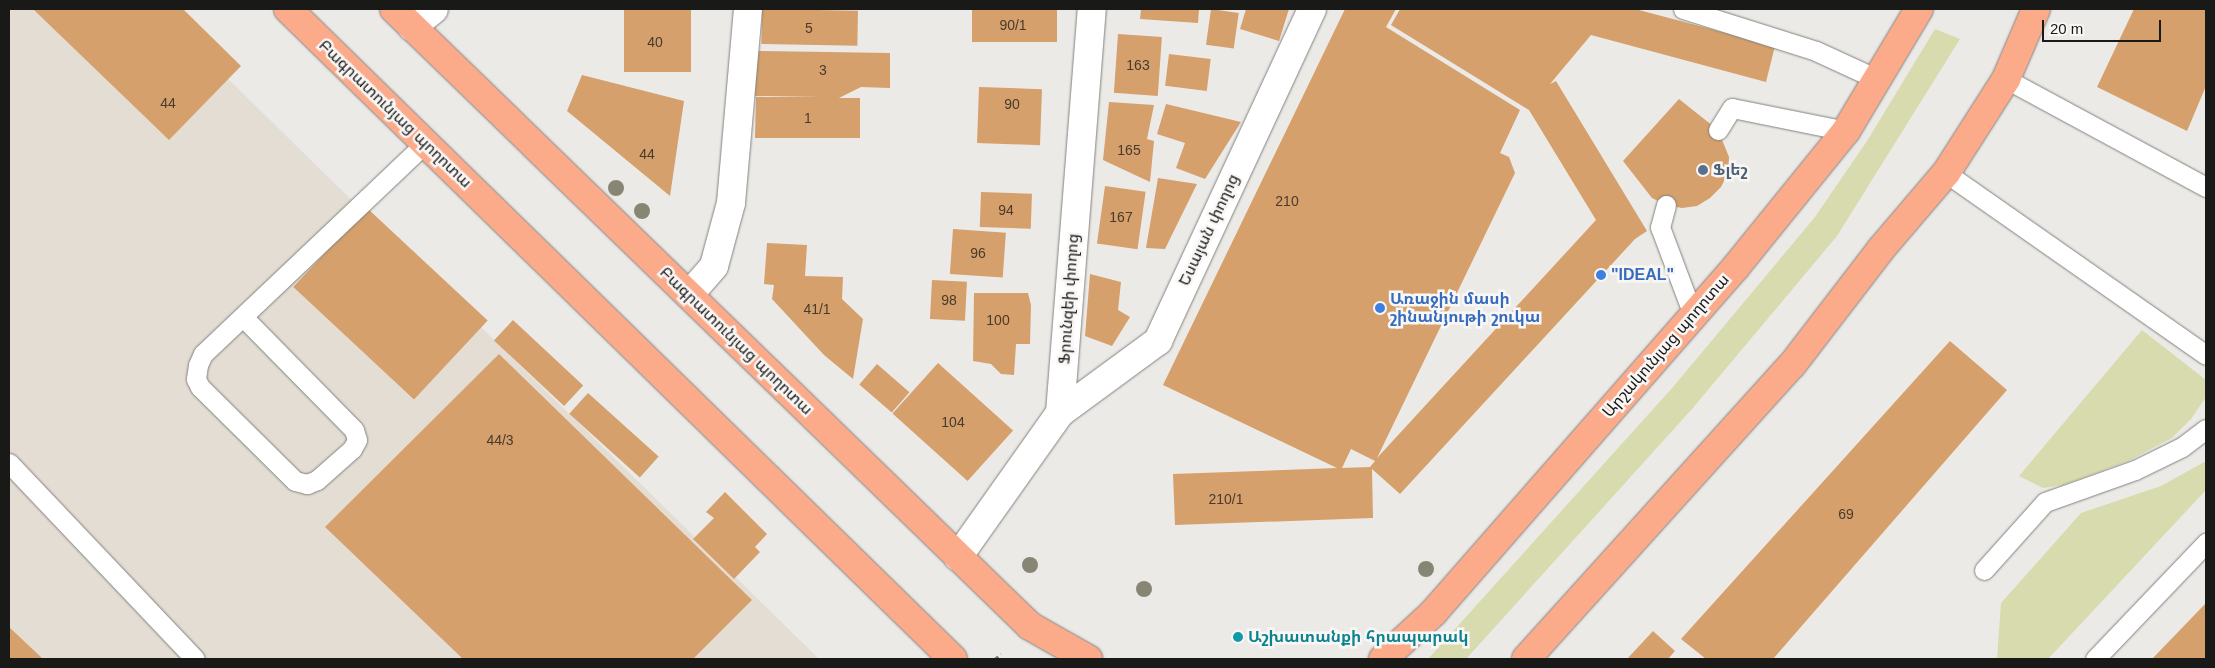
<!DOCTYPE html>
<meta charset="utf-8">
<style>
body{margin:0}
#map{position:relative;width:2215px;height:668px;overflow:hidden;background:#eceae7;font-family:Helvetica,"Noto Sans Armenian",sans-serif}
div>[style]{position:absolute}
.built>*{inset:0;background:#e4ddd4}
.green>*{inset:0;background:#d8dbad}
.building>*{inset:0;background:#d5a06b;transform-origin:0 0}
.path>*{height:3px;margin-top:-1.5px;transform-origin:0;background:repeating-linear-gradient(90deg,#7f7e7c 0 4px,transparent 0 8px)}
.roads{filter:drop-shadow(0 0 1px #83817f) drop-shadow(0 0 1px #83817f)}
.lane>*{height:19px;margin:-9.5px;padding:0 9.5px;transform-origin:9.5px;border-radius:9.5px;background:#fff}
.street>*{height:28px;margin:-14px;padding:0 14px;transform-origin:14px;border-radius:14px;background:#fff}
.primary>*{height:28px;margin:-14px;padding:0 14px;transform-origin:14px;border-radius:14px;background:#fbaa8a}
.trees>*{width:16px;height:16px;margin:-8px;border-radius:50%;background:#878674}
.dots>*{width:14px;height:14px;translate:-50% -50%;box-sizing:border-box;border:2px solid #f9f7f5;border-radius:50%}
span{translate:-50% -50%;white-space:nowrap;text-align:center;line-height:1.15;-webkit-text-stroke:5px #f9f7f5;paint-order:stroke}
.number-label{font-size:14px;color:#483b2d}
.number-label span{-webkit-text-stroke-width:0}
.street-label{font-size:16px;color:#191918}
.service-label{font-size:16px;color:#4e5e75;font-weight:700}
.left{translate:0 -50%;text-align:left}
.shop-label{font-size:16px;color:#366cbe;font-weight:700}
.culture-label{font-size:16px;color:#0d838f;font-weight:700}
.frame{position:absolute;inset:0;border:10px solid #191918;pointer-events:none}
.scale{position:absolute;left:2042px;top:20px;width:119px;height:22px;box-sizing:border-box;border:2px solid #191918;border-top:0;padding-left:6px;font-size:15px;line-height:18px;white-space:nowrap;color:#191918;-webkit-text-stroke:4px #f9f7f5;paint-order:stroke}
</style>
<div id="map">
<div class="built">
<i style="clip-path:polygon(9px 9px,157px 9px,819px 659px,9px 659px)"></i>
</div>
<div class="green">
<i style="clip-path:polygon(1935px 29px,1960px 39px,1837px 236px,1692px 409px,1466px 659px,1428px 659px,1673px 387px,1815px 217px,1867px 141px)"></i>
<i style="clip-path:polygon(2142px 330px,2206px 380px,2206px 397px,2191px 419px,2172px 438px,2128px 461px,2063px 485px,2043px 488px,2019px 476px)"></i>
<i style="clip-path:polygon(2206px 461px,2206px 490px,2048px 659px,1997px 659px,2001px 603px,2081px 513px,2161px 486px)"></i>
</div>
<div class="building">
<i style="clip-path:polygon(33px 9px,183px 9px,241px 66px,169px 140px)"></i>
<i style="left:624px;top:9px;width:67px;height:63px"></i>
<i style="left:762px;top:9px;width:96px;height:35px;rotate:1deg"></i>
<i style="left:972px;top:9px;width:85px;height:33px"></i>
<i style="clip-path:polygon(1141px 9px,1199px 9px,1198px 23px,1140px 19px)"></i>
<i style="left:1211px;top:9px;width:28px;height:36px;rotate:8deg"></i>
<i style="clip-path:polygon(1246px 9px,1289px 9px,1279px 41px,1240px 29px)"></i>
<i style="clip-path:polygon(evenodd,1345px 9px,1396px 9px,1386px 27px,1520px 110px,1500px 153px,1509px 157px,1515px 173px,1377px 458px,1596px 220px,1529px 110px,1391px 25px,1400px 9px,1635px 9px,1775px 46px,1766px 82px,1591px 35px,1550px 84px,1556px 81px,1647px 231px,1635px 239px,1400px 494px,1372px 469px,1373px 518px,1175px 525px,1173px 474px,1337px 468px,1163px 385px,1345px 9px,1351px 449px,1375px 461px,1370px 467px,1342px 468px,1351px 449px)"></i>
<i style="clip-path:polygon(2134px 9px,2206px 9px,2206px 86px,2187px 131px,2097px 87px)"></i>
<i style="left:1118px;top:34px;width:44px;height:59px;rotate:4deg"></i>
<i style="clip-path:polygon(756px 51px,890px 53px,890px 88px,861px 87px,839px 98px,860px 98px,860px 138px,755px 138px,756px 97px,821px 97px,755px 96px)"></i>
<i style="left:1169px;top:54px;width:42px;height:32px;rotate:7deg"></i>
<i style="clip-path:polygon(582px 75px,684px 101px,670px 196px,567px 111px)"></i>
<i style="left:979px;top:87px;width:63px;height:56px;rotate:2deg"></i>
<i style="clip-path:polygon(1679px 99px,1718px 130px,1729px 157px,1728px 173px,1721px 187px,1710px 198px,1697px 206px,1682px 208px,1666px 205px,1652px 198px,1623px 161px)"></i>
<i style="clip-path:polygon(1109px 102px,1154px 105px,1147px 139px,1154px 141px,1150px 182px,1103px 160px)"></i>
<i style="clip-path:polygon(1166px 104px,1241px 122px,1205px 179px,1176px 168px,1185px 143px,1157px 134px)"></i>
<i style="clip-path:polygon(1158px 178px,1197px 184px,1165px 249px,1146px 248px)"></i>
<i style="left:1105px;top:186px;width:41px;height:58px;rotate:8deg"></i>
<i style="left:981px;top:192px;width:51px;height:35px;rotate:2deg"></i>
<i style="left:367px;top:208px;width:165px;height:108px;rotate:43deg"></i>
<i style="left:953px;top:229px;width:53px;height:45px;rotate:4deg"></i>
<i style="clip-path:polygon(767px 243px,807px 245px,805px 276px,843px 277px,842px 299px,863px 319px,853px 379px,824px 355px,772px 299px,774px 285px,764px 284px)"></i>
<i style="clip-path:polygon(1090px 274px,1121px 282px,1118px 310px,1130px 317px,1112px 346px,1085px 336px)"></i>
<i style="left:932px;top:280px;width:35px;height:39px;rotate:3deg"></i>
<i style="clip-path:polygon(974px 293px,1028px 293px,1031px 305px,1030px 344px,1016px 344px,1014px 375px,1001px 374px,991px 364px,973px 361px)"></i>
<i style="left:513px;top:320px;width:96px;height:28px;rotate:43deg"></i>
<i style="clip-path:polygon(1950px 341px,2007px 390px,1773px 659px,1706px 659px,1681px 639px)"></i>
<i style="clip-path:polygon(499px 354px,752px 600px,693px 659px,463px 659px,325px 527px)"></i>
<i style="left:938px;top:363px;width:101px;height:68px;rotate:42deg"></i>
<i style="left:877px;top:364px;width:43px;height:27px;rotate:41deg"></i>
<i style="left:588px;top:393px;width:95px;height:28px;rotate:42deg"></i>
<i style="clip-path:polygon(725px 492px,767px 534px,755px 547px,760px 552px,734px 579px,693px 539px,714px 518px,706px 512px)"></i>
<i style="clip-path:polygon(2206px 603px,2206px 659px,2152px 659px)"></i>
<i style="clip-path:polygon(9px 627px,43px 659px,9px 659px)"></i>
<i style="clip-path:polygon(1653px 631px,1675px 651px,1668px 659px,1627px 659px)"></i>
</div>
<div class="path">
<i style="left:995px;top:659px;width:8px;rotate:-40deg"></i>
</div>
<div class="roads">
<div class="lane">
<i style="left:1683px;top:9px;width:139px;rotate:17.5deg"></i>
<i style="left:1816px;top:51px;width:67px;rotate:24.7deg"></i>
<i style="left:2006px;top:79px;width:227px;rotate:28.4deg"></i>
<i style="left:1718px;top:130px;width:26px;rotate:-58deg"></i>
<i style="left:1732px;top:108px;width:116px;rotate:11.4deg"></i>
<i style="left:1946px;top:173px;width:317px;rotate:35deg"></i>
<i style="left:1666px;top:205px;width:23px;rotate:105deg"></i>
<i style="left:1660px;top:227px;width:94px;rotate:69.4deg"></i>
<i style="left:243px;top:317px;width:158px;rotate:45.5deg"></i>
<i style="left:354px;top:430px;width:10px;rotate:73deg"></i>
<i style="left:357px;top:440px;width:10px;rotate:119deg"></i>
<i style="left:352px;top:449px;width:47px;rotate:138.5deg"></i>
<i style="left:317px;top:480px;width:11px;rotate:158deg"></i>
<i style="left:307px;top:484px;width:12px;rotate:-166deg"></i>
<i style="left:295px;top:481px;width:134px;rotate:-135.3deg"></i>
<i style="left:200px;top:387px;width:9px;rotate:-117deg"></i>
<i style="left:196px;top:379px;width:14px;rotate:-82deg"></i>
<i style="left:198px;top:365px;width:12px;rotate:-66deg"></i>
<i style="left:203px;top:354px;width:306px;rotate:-43.5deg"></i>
<i style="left:9px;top:463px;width:270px;rotate:46.5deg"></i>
<i style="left:1984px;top:570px;width:91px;rotate:-48.1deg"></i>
<i style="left:2045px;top:502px;width:96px;rotate:-19.6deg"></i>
<i style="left:2135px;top:470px;width:52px;rotate:-26.1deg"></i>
<i style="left:2182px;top:447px;width:30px;rotate:-37deg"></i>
<i style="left:2095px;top:659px;width:161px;rotate:-46.3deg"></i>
</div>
<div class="street">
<i style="left:412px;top:27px;width:28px;rotate:-39deg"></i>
<i style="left:689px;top:295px;width:38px;rotate:-49deg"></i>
<i style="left:714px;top:266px;width:65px;rotate:-74.9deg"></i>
<i style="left:731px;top:203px;width:195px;rotate:-85deg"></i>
<i style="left:1060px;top:413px;width:122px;rotate:-36.3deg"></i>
<i style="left:1158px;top:341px;width:366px;rotate:-65.1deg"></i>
<i style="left:958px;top:557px;width:176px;rotate:-54.7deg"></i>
<i style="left:1060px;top:413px;width:405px;rotate:-85.5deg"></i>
</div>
<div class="primary">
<i style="left:288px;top:9px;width:930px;rotate:44.35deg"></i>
<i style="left:394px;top:9px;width:886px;rotate:44.13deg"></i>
<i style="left:1030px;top:626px;width:67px;rotate:29.6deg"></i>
<i style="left:1383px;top:659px;width:68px;rotate:-42.6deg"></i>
<i style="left:1433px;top:613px;width:459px;rotate:-48.8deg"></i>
<i style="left:1735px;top:268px;width:176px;rotate:-51deg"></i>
<i style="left:1846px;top:131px;width:142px;rotate:-59.1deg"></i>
<i style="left:1526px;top:659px;width:396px;rotate:-47.9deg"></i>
<i style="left:1792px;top:365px;width:146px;rotate:-52.5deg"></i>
<i style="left:1881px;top:249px;width:100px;rotate:-49.5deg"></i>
<i style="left:1946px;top:173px;width:112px;rotate:-57.4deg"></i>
<i style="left:2006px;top:79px;width:76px;rotate:-66.8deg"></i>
</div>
</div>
<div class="trees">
<i style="left:616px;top:188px"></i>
<i style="left:642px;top:211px"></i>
<i style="left:1030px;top:565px"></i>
<i style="left:1426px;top:569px"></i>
<i style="left:1144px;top:589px"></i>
</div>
<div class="dots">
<i style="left:1703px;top:170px;background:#5c6f8a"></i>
<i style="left:1601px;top:275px;background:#3f7fe0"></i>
<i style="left:1380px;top:308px;background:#3f7fe0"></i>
<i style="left:1238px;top:637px;background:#0f9aa8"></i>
</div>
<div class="number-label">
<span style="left:1013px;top:25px">90/1</span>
<span style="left:809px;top:28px">5</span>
<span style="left:655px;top:42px">40</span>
<span style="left:1138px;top:65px">163</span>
<span style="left:823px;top:70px">3</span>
<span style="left:168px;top:103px">44</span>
<span style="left:1012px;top:104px">90</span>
<span style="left:808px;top:118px">1</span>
<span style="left:1129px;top:150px">165</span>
<span style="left:647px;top:154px">44</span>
<span style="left:1287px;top:201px">210</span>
<span style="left:1006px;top:210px">94</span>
<span style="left:1121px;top:217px">167</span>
<span style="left:978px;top:253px">96</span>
<span style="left:949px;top:300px">98</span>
<span style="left:817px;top:309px">41/1</span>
<span style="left:998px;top:320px">100</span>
<span style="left:953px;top:422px">104</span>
<span style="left:500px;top:440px">44/3</span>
<span style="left:1226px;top:499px">210/1</span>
<span style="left:1846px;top:514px">69</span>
</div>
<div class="street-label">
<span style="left:395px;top:114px;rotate:44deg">Բագրատունյաց պողոտա</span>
<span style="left:1209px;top:230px;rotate:-65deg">Եսայան փողոց</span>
<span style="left:1069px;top:299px;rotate:-86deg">Ֆրունզեի փողոց</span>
<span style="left:736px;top:341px;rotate:44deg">Բագրատունյաց պողոտա</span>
<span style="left:1666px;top:346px;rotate:-49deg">Արշակունյաց պողոտա</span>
</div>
<div class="service-label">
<span class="left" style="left:1713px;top:170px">Ֆլեշ</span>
</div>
<div class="shop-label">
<span class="left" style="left:1611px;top:275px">"IDEAL"</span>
<span class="left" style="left:1390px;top:308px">Առաջին մասի<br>շինանյութի շուկա</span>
</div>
<div class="culture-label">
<span class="left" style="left:1248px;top:637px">Աշխատանքի հրապարակ</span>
</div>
<div class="frame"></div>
<div class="scale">20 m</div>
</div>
